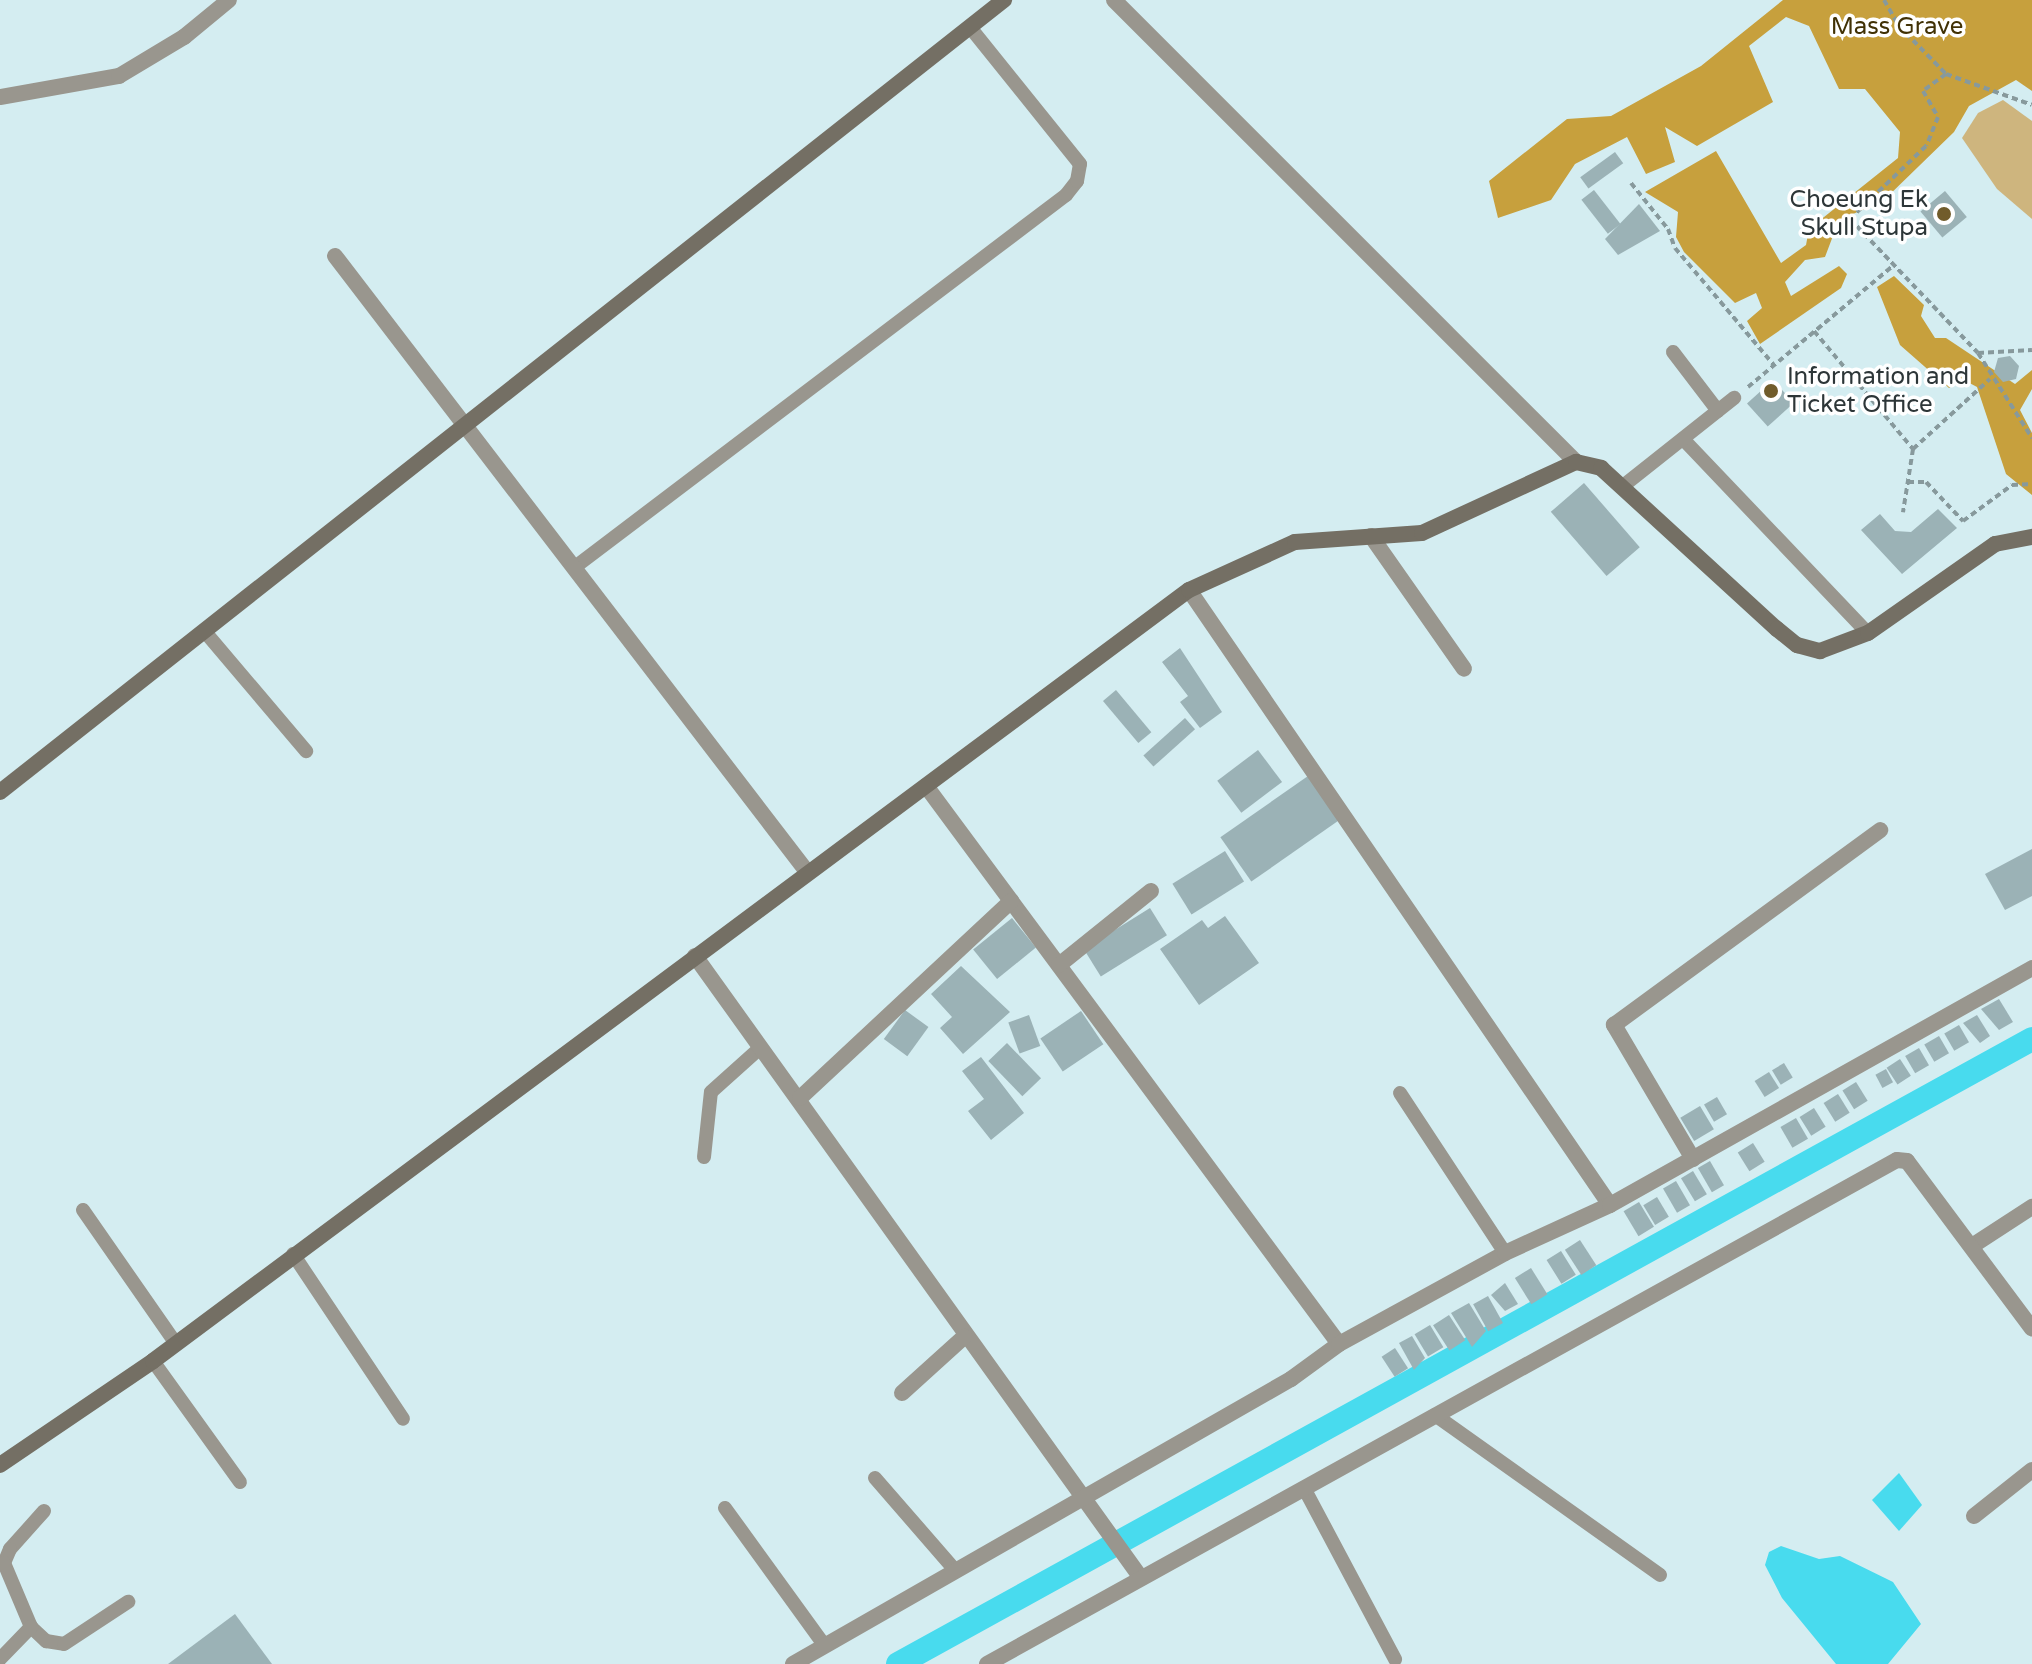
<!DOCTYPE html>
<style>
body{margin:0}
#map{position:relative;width:2032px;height:1664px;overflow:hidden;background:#d4edf1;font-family:"Varela Round",sans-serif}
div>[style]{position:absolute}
.green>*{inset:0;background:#ceb57e}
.forest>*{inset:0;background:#c7a03d}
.water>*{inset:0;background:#48dbee}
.canal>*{height:24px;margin:-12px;padding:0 12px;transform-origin:12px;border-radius:12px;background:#48dbee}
.building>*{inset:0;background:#9bb2b6;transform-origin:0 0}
.path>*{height:4px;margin-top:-2px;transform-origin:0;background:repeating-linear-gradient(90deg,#87999c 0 6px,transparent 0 10px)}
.lane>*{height:14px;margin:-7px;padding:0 7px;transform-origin:7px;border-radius:7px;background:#99968e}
.street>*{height:16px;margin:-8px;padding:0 8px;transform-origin:8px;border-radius:8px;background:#99968e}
.secondary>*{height:16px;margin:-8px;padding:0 8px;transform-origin:8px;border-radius:8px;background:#746f64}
.dots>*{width:22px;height:22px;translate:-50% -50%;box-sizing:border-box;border:4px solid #fff;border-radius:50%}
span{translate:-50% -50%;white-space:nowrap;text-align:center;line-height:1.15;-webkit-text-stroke:7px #fff;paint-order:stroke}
.park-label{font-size:24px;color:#413105}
.poi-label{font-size:24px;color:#2d3638}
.right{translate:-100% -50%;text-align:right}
.left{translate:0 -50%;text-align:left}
</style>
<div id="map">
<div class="green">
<i style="clip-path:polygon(2003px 100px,2032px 121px,2032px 219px,1997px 189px,1962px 138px,1978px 113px)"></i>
</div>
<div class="forest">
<i style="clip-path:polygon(1783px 0,2032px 0,2032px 91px,2016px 80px,1969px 106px,1954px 132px,1883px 201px,1839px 220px,1825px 257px,1805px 260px,1785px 282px,1791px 296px,1839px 266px,1847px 274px,1841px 288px,1760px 344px,1747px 321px,1762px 308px,1756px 293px,1735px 303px,1684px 252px,1676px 237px,1678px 212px,1645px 192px,1716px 151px,1781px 263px,1806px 245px,1809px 229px,1898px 158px,1900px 132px,1865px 89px,1839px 89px,1809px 26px,1786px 17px,1749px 46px,1773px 102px,1697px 146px,1665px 127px,1675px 162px,1646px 174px,1627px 137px,1575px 164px,1551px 200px,1498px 218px,1489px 181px,1567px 119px,1611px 116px,1701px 66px)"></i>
<i style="clip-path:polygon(1894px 276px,1924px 305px,1921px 316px,1935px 338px,1946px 338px,2015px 384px,2032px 370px,2032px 389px,2020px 410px,2032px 433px,2032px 495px,2006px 474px,1977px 387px,1962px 379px,1949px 388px,1900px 345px,1877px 287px)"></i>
</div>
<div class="water">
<i style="clip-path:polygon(1899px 1473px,1922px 1505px,1899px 1531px,1872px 1500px)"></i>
<i style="clip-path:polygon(1781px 1546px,1819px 1559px,1840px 1556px,1893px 1582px,1921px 1624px,1888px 1664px,1836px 1664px,1782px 1598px,1765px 1565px,1769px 1552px)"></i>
</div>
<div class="canal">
<i style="left:898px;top:1664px;width:1295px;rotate:-28.86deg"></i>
</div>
<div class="building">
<i style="left:1615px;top:152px;width:14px;height:43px;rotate:54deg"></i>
<i style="left:1594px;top:190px;width:43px;height:16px;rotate:52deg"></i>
<i style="left:1945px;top:191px;width:34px;height:32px;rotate:50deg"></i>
<i style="clip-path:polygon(1639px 204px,1660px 231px,1618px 255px,1605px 239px)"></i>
<i style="clip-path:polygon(2010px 356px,2019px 366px,2016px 379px,2003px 382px,1994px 372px,1998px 358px)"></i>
<i style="left:1773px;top:380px;width:31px;height:35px;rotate:48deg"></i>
<i style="left:1584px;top:483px;width:85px;height:44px;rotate:49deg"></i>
<i style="clip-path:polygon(1938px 509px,1957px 528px,1902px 574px,1861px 530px,1880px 514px,1895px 531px,1911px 532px)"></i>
<i style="clip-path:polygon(1180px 648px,1222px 712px,1200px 728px,1180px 702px,1188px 696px,1162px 662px)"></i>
<i style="left:1116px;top:690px;width:55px;height:17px;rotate:50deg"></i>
<i style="left:1185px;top:718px;width:15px;height:56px;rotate:48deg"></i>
<i style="left:1258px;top:750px;width:40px;height:51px;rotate:53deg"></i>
<i style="left:1308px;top:776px;width:54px;height:107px;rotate:55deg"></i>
<i style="clip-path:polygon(2032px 849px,2032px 896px,2005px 910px,1985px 874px)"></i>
<i style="left:1225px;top:851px;width:36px;height:62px;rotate:58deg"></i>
<i style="left:1150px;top:908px;width:32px;height:78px;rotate:58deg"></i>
<i style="clip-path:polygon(1225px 916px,1259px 963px,1199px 1005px,1160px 949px,1202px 920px,1208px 928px)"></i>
<i style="left:1012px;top:918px;width:38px;height:50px;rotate:51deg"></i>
<i style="clip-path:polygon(961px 966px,1010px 1012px,963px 1054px,940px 1028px,952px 1017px,931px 994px)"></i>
<i style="clip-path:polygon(1999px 999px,2013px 1022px,1999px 1030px,1981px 1009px)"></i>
<i style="left:905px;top:1010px;width:29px;height:36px;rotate:36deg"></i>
<i style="left:1081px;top:1011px;width:40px;height:49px;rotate:56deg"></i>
<i style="left:1029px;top:1015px;width:33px;height:22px;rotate:70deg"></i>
<i style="clip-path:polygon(1977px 1015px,1990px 1036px,1980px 1043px,1963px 1023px)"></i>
<i style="left:1959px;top:1025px;width:20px;height:17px;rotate:60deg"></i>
<i style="left:1939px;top:1036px;width:20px;height:17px;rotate:60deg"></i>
<i style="left:1007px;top:1043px;width:49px;height:26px;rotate:46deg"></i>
<i style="left:1919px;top:1048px;width:20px;height:16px;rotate:60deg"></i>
<i style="clip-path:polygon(981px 1057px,1024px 1113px,991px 1140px,968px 1111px,984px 1099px,962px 1071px)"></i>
<i style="left:1900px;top:1059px;width:20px;height:16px;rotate:57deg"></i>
<i style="left:1784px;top:1063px;width:17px;height:14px;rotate:59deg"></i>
<i style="left:1886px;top:1069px;width:15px;height:12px;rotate:62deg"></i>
<i style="left:1769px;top:1072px;width:19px;height:17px;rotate:58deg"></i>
<i style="left:1856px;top:1082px;width:22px;height:16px;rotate:58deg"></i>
<i style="left:1838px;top:1094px;width:22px;height:17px;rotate:58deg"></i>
<i style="left:1717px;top:1097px;width:20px;height:15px;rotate:60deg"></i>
<i style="left:1700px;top:1106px;width:27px;height:23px;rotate:59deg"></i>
<i style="left:1814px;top:1108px;width:22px;height:17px;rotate:58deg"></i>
<i style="left:1796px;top:1118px;width:24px;height:18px;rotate:60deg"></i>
<i style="left:1753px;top:1143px;width:22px;height:18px;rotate:58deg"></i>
<i style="left:1710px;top:1161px;width:28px;height:14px;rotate:60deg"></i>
<i style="left:1693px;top:1171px;width:27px;height:14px;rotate:59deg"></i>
<i style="left:1676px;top:1181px;width:28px;height:15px;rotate:60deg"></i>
<i style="left:1657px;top:1197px;width:23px;height:16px;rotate:59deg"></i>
<i style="left:1639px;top:1202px;width:29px;height:18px;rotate:59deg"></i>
<i style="left:1580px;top:1240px;width:30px;height:18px;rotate:57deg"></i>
<i style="left:1561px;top:1251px;width:28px;height:17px;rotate:58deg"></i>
<i style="left:1531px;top:1268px;width:31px;height:19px;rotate:58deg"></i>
<i style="clip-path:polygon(1505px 1283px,1518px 1304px,1505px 1311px,1491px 1295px)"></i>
<i style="left:1488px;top:1296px;width:31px;height:17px;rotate:61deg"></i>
<i style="clip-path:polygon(1469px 1303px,1486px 1331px,1472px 1347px,1451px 1313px)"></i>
<i style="left:1449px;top:1315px;width:30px;height:19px;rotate:57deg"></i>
<i style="left:1430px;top:1325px;width:26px;height:18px;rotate:59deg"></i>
<i style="clip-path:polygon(1412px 1336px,1425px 1358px,1414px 1370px,1399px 1343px)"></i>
<i style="left:1395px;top:1348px;width:24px;height:16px;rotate:57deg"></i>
<i style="clip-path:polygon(235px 1614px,272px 1664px,168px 1664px)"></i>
</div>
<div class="path">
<i style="left:1884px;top:0;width:30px;rotate:60deg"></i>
<i style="left:1899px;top:26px;width:67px;rotate:45.6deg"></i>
<i style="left:1946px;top:74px;width:91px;rotate:19.8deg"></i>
<i style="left:1946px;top:74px;width:29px;rotate:144deg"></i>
<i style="left:1923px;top:91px;width:30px;rotate:60deg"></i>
<i style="left:1938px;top:117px;width:31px;rotate:112deg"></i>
<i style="left:1926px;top:146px;width:105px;rotate:136.2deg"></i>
<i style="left:1850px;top:219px;width:185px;rotate:46.3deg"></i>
<i style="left:1978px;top:353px;width:101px;rotate:57.6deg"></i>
<i style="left:1631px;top:183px;width:59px;rotate:51.2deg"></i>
<i style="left:1668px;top:229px;width:20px;rotate:70deg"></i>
<i style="left:1675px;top:248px;width:153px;rotate:49.8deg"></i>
<i style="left:1814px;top:331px;width:154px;rotate:50deg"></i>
<i style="left:1913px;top:449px;width:64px;rotate:99deg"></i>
<i style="left:1978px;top:353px;width:54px;rotate:-3.2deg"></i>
<i style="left:1748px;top:387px;width:190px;rotate:-39.9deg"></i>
<i style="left:1913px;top:449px;width:104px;rotate:-42.3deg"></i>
<i style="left:1908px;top:482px;width:18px"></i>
<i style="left:1926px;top:482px;width:54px;rotate:46.5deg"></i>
<i style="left:1963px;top:521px;width:61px;rotate:-36.3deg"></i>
<i style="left:2012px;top:485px;width:20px;rotate:-3deg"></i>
</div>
<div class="lane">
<i style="left:1673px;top:352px;width:74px;rotate:52.7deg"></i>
<i style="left:1683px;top:439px;width:268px;rotate:46.4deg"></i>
<i style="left:1623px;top:486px;width:142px;rotate:-38.4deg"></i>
<i style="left:575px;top:567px;width:616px;rotate:-37.15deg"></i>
<i style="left:1066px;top:195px;width:18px;rotate:-52deg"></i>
<i style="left:1077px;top:181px;width:17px;rotate:-80deg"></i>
<i style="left:1080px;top:164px;width:176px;rotate:-128.8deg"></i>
<i style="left:206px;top:633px;width:155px;rotate:49.7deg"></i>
<i style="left:1400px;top:1093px;width:191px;rotate:56.7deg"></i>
<i style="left:704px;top:1157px;width:65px;rotate:-83.9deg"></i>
<i style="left:711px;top:1092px;width:64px;rotate:-41.9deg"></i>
<i style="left:83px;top:1210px;width:163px;rotate:55.2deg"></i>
<i style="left:293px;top:1254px;width:198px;rotate:56.3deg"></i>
<i style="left:153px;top:1361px;width:149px;rotate:54.3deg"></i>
<i style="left:1435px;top:1415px;width:276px;rotate:35.4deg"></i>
<i style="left:875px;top:1478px;width:122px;rotate:49deg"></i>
<i style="left:1304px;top:1488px;width:194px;rotate:62deg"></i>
<i style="left:725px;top:1508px;width:169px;rotate:54.1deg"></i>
<i style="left:44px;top:1511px;width:51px;rotate:131.8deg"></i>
<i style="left:10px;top:1549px;width:15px;rotate:113deg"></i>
<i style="left:4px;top:1563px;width:69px;rotate:67.1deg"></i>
<i style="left:31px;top:1627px;width:21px;rotate:43deg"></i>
<i style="left:46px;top:1641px;width:18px;rotate:9deg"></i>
<i style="left:64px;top:1644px;width:77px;rotate:-33.3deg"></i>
<i style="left:0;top:1659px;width:45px;rotate:-45.9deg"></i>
</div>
<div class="street">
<i style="left:1114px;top:0;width:653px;rotate:45deg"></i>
<i style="left:0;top:97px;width:121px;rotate:-10deg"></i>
<i style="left:119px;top:76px;width:76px;rotate:-31deg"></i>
<i style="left:184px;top:37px;width:58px;rotate:-39.4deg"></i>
<i style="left:335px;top:256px;width:777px;rotate:52.53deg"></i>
<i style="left:1371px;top:536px;width:162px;rotate:55deg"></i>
<i style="left:1189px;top:590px;width:745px;rotate:55.61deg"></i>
<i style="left:926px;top:786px;width:694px;rotate:53.49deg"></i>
<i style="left:695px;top:956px;width:765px;rotate:54.36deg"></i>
<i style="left:1059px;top:965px;width:118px;rotate:-38.8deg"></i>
<i style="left:800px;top:1098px;width:289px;rotate:-43deg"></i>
<i style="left:1693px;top:1159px;width:156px;rotate:-120.5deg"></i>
<i style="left:1614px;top:1025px;width:330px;rotate:-36.2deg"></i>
<i style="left:1972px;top:1246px;width:72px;rotate:-33deg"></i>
<i style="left:902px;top:1393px;width:84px;rotate:-42.1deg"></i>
<i style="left:1974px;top:1516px;width:74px;rotate:-38.4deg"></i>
<i style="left:793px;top:1664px;width:574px;rotate:-29.78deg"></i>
<i style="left:1291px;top:1379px;width:59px;rotate:-36.1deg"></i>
<i style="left:1339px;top:1344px;width:189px;rotate:-28.7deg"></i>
<i style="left:1505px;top:1253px;width:115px;rotate:-24.6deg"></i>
<i style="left:1610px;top:1205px;width:484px;rotate:-29.3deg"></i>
<i style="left:987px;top:1664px;width:1040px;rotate:-28.98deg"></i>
<i style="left:1897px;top:1160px;width:10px;rotate:6deg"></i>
<i style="left:1907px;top:1161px;width:209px;rotate:53.3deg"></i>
</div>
<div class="secondary">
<i style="left:0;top:792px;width:1279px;rotate:-38.27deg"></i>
<i style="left:0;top:1465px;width:185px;rotate:-34.2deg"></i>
<i style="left:153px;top:1361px;width:1291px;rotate:-36.66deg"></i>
<i style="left:1189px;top:590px;width:116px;rotate:-24.4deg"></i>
<i style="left:1295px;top:542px;width:127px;rotate:-4.1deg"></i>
<i style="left:1422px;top:533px;width:170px;rotate:-24.8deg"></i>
<i style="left:1576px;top:462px;width:26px;rotate:13deg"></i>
<i style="left:1601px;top:468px;width:239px;rotate:42.5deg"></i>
<i style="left:1777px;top:629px;width:26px;rotate:39deg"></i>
<i style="left:1797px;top:645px;width:24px;rotate:15deg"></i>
<i style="left:1820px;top:651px;width:51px;rotate:-20.6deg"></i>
<i style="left:1868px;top:633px;width:155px;rotate:-35deg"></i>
<i style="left:1995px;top:544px;width:38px;rotate:-11deg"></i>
</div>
<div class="dots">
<i style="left:1944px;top:214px;background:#715c2b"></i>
<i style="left:1771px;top:391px;background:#715c2b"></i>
</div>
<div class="park-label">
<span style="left:1897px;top:27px">Mass Grave</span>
</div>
<div class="poi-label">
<span class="right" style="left:1928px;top:214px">Choeung Ek<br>Skull Stupa</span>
<span class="left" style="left:1787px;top:391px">Information and<br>Ticket Office</span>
</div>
</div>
